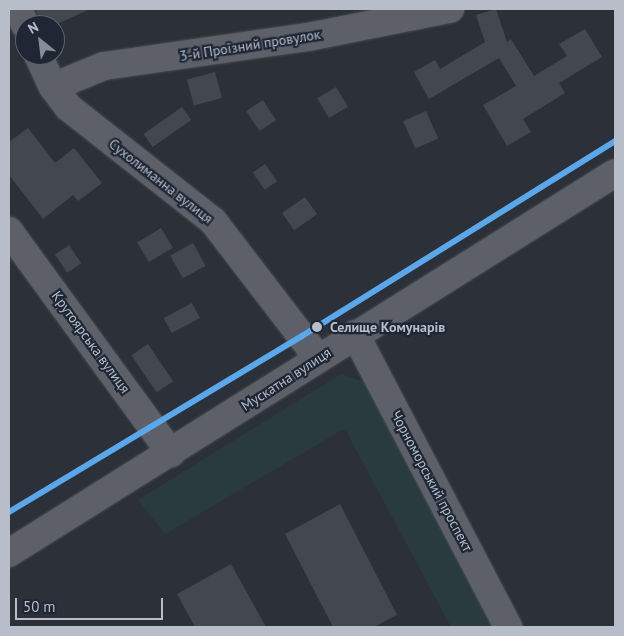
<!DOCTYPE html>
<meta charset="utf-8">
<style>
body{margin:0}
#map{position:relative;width:624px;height:636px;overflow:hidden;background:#2c3139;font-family:"PT Sans",sans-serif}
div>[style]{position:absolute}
.green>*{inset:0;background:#293b3f}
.building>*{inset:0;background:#43474e;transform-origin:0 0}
.roads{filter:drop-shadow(0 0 1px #484c52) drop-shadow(0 0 1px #484c52)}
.minor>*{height:28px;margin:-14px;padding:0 14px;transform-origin:14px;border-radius:14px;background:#5d6068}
.tram-1>*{height:6px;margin:-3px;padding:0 3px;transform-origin:3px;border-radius:3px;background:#5aa8eb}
.dots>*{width:14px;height:14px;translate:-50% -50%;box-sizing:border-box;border:2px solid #1f2735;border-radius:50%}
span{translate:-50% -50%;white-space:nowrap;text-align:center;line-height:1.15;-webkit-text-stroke:4.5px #1f2735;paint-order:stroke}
.street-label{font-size:14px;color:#b7beca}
.stop-label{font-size:14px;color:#b7beca;font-weight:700}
.left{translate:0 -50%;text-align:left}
.frame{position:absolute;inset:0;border:10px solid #b7beca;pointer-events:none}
.north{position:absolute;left:15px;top:15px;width:50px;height:50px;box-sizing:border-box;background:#1f2735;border:1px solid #5c6371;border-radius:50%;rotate:331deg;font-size:14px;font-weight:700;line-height:20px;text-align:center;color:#b7beca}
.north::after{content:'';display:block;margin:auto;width:18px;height:22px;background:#868d97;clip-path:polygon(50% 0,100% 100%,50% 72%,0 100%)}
.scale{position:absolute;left:15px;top:598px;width:148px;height:22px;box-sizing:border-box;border:2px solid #b7beca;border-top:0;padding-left:6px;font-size:15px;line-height:18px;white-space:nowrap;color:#b7beca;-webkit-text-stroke:4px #1f2735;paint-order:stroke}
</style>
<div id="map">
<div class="green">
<i style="clip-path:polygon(341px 374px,370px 384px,500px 627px,451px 627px,346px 431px,342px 430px,165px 534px,138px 500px)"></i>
</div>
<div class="building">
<i style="clip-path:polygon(35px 9px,90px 9px,55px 25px,43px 25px)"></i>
<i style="clip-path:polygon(496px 9px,507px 42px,511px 39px,534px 76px,567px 56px,559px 44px,585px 29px,602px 57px,559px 83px,565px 93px,523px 119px,531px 132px,507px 146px,483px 105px,516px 86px,499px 58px,429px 99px,414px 72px,435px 60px,440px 69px,485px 42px,476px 15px)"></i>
<i style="left:215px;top:72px;width:27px;height:29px;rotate:75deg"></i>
<i style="left:336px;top:87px;width:23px;height:22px;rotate:59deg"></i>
<i style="left:263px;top:100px;width:24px;height:20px;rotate:57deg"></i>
<i style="left:182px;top:107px;width:16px;height:47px;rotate:55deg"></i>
<i style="left:426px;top:111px;width:30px;height:25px;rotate:66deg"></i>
<i style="clip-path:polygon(28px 128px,55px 163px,74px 148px,102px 183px,78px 201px,73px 195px,43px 219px,9px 175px,9px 142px)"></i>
<i style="left:265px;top:164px;width:21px;height:15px;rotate:55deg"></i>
<i style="left:305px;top:197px;width:21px;height:28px;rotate:55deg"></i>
<i style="left:161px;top:228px;width:23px;height:28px;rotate:59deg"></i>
<i style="left:193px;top:243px;width:26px;height:26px;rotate:61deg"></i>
<i style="left:69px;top:245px;width:22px;height:17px;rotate:56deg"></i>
<i style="left:192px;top:303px;width:17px;height:32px;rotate:62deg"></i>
<i style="left:148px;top:344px;width:45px;height:20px;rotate:56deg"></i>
<i style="clip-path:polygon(340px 504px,397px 615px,374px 627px,333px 627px,285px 534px)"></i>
<i style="clip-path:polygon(231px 564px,266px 627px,195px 627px,177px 594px)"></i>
</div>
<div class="roads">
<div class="minor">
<i style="left:18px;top:9px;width:17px;rotate:66deg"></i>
<i style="left:38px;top:55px;width:35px;rotate:65deg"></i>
<i style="left:53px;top:87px;width:25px;rotate:53deg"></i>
<i style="left:68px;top:107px;width:184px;rotate:38.2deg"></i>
<i style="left:213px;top:221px;width:173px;rotate:52.5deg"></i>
<i style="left:53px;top:87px;width:55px;rotate:-22.4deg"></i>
<i style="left:104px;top:66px;width:206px;rotate:-8.1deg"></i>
<i style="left:308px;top:37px;width:145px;rotate:-11.2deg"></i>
<i style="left:9px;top:231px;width:275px;rotate:53.9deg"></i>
<i style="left:355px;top:334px;width:331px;rotate:62.4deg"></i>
<i style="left:9px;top:553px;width:715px;rotate:-32.09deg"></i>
</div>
</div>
<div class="tram-1">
<i style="left:9px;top:512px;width:342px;rotate:-31deg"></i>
<i style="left:302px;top:336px;width:369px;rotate:-31.9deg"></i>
</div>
<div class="dots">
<i style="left:317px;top:327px;background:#b7beca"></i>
</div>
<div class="street-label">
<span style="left:250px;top:45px;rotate:-9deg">3-й Проїзний провулок</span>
<span style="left:161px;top:181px;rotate:38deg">Сухолиманна вулиця</span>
<span style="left:91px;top:342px;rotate:54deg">Крутоярська вулиця</span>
<span style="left:286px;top:379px;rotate:-33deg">Мускатна вулиця</span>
<span style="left:432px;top:481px;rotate:62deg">Чорноморський проспект</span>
</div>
<div class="stop-label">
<span class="left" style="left:330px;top:327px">Селище Комунарів</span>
</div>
<div class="frame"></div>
<div class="north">N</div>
<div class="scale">50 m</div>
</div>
